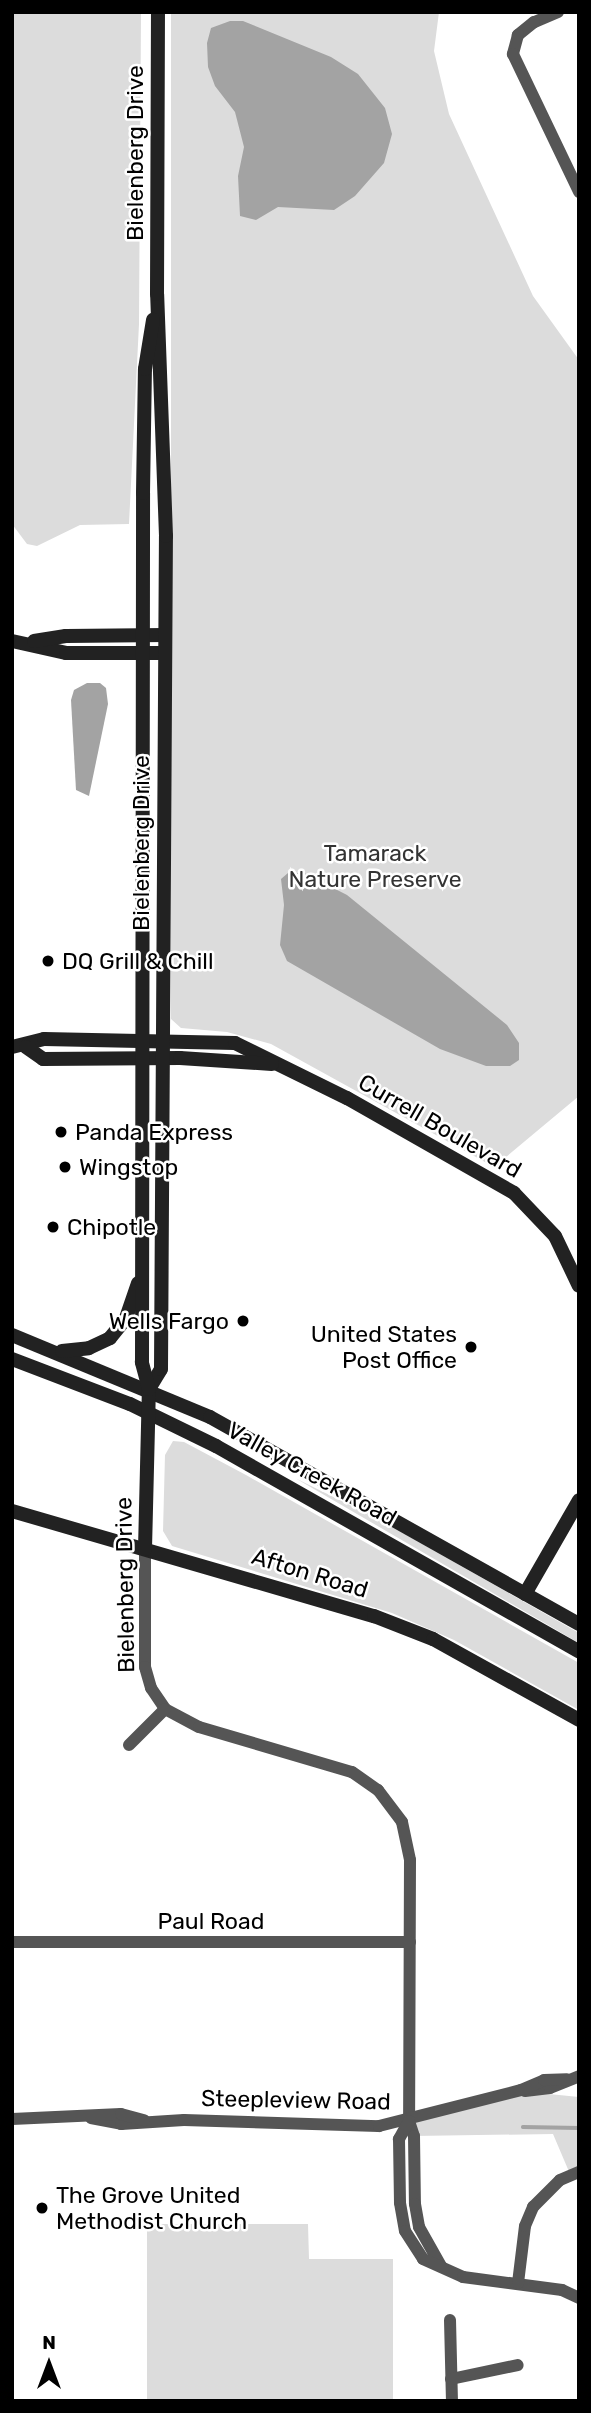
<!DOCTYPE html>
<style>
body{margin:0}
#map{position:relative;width:591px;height:2413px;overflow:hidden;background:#fff;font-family:Rubik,sans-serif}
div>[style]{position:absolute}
.green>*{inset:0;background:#dcdcdc}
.water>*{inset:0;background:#a3a3a3}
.stream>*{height:3.5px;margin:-1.75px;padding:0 1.75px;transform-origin:1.75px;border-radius:1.75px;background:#a3a3a3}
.street>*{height:12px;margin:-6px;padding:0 6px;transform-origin:6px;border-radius:6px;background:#555}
.secondary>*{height:14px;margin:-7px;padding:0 7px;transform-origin:7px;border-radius:7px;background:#222}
.dots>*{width:19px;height:19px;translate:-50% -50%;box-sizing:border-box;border:4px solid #fff;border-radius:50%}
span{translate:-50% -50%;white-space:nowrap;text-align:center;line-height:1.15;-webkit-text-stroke:5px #fff;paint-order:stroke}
.street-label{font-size:23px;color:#000}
.park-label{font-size:23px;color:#333}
.poi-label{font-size:23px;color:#000}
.left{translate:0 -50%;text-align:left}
.right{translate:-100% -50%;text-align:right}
.frame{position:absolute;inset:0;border:14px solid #000;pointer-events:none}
.north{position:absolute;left:14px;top:2329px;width:70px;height:70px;-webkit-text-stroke:5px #fff;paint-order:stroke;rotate:0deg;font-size:19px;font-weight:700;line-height:28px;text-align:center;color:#000}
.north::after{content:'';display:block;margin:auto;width:24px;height:32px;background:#000;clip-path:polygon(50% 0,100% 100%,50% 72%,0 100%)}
</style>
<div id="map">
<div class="green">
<i style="clip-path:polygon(12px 12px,141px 12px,139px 324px,129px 524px,80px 525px,37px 546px,27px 544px,12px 524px)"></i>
<i style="clip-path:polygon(171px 12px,439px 12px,434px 51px,449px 114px,533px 296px,579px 360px,579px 1096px,494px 1167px,271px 1044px,227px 1032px,181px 1028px,171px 1019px)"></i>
<i style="clip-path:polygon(173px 1441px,184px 1442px,246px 1475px,579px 1663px,579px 1710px,454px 1640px,392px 1613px,172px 1546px,163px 1531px,165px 1455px)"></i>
<i style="clip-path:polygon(295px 1478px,380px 1520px,579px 1633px,579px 1643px)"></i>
<i style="clip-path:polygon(519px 2091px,579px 2097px,579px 2172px,570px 2174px,553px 2134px,414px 2136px,409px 2121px)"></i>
<i style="clip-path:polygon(147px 2224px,308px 2224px,309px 2259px,393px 2259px,393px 2401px,147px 2401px)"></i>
</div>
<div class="water">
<i style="clip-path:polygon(230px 21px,243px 21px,331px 57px,358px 74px,385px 108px,392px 134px,384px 163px,355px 196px,334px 210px,278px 207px,256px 220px,240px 216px,238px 176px,244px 147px,235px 112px,215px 86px,208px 67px,207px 43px,211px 28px)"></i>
<i style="clip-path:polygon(87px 683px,100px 683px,106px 688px,108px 704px,89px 796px,76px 790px,71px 700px,74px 690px)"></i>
<i style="clip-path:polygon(304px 873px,347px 895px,507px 1025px,519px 1043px,519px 1060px,510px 1066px,486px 1066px,440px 1049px,287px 961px,280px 945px,284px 905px,281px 879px,288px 873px)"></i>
</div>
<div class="stream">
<i style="left:523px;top:2127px;width:56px;rotate:1deg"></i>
</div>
<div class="street">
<i style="left:558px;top:12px;width:26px;rotate:157deg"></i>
<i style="left:534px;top:22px;width:21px;rotate:141deg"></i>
<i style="left:518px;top:35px;width:20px;rotate:105deg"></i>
<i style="left:513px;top:54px;width:153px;rotate:64.4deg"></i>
<i style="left:145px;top:1549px;width:118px;rotate:90deg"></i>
<i style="left:145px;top:1667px;width:22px;rotate:74deg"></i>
<i style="left:151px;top:1688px;width:25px;rotate:56deg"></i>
<i style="left:165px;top:1709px;width:38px;rotate:28deg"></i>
<i style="left:199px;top:1727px;width:159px;rotate:16.4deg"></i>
<i style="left:352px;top:1772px;width:32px;rotate:35deg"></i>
<i style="left:378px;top:1790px;width:40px;rotate:53deg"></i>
<i style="left:402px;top:1822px;width:39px;rotate:78deg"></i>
<i style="left:410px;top:1860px;width:261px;rotate:90.2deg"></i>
<i style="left:409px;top:2121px;width:16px;rotate:72deg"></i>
<i style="left:414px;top:2136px;width:68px;rotate:89.2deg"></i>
<i style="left:415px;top:2204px;width:23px;rotate:80deg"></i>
<i style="left:419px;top:2227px;width:45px;rotate:60.6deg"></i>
<i style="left:129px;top:1745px;width:51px;rotate:-45deg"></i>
<i style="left:12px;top:1942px;width:398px"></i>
<i style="left:525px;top:2091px;width:25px;rotate:-7deg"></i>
<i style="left:550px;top:2088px;width:31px;rotate:-22deg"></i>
<i style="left:91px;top:2118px;width:31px;rotate:11deg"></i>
<i style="left:121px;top:2124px;width:63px;rotate:-3.6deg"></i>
<i style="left:184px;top:2120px;width:195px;rotate:1.8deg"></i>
<i style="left:379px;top:2126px;width:146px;rotate:-14.2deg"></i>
<i style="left:521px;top:2090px;width:25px;rotate:-23deg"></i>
<i style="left:544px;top:2080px;width:23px;rotate:-2deg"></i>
<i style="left:12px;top:2119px;width:109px;rotate:-2.6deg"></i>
<i style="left:121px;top:2114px;width:24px;rotate:15deg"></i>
<i style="left:409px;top:2121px;width:21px;rotate:119deg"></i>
<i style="left:399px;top:2139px;width:64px;rotate:89.1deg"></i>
<i style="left:400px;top:2203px;width:28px;rotate:80deg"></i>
<i style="left:405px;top:2231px;width:33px;rotate:57deg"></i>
<i style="left:423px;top:2259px;width:44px;rotate:24.2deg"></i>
<i style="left:463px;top:2277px;width:100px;rotate:7.5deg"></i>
<i style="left:562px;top:2290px;width:19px;rotate:25deg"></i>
<i style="left:518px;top:2283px;width:57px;rotate:-83deg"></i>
<i style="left:525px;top:2226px;width:21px;rotate:-67deg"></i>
<i style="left:533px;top:2207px;width:38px;rotate:-45deg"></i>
<i style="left:560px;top:2180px;width:21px;rotate:-23deg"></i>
<i style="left:450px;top:2320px;width:81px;rotate:88.6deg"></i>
<i style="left:451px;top:2379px;width:68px;rotate:-11.8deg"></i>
</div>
<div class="secondary">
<i style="left:12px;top:641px;width:55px;rotate:12.5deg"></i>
<i style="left:66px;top:653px;width:99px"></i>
<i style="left:34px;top:641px;width:32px;rotate:-9deg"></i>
<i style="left:66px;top:636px;width:99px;rotate:-0.6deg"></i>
<i style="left:12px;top:1047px;width:33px;rotate:-14deg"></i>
<i style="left:44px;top:1039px;width:191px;rotate:1.2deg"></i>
<i style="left:235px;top:1043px;width:125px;rotate:26.2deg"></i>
<i style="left:347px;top:1098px;width:192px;rotate:29.6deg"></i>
<i style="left:514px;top:1193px;width:59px;rotate:46.4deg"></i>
<i style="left:555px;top:1236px;width:55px;rotate:64.4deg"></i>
<i style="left:26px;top:1047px;width:21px;rotate:35deg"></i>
<i style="left:43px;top:1059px;width:137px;rotate:-0.4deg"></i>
<i style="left:180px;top:1058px;width:92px;rotate:3.7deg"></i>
<i style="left:12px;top:1335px;width:214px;rotate:22.5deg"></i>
<i style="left:210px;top:1417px;width:423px;rotate:29.3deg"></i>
<i style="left:62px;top:1351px;width:27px;rotate:-6deg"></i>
<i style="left:89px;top:1348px;width:23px;rotate:-25deg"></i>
<i style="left:110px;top:1338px;width:26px;rotate:-51deg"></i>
<i style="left:126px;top:1318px;width:37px;rotate:-71deg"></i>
<i style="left:12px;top:1359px;width:126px;rotate:20.9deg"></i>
<i style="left:130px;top:1404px;width:96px;rotate:26deg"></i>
<i style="left:216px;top:1446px;width:417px;rotate:29.5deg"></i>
<i style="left:149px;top:1389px;width:23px;rotate:-59deg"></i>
<i style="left:161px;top:1369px;width:833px;rotate:-89.66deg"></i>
<i style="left:166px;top:536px;width:242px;rotate:-92.1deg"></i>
<i style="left:157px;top:294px;width:282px;rotate:-89.8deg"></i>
<i style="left:12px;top:1511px;width:377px;rotate:16.2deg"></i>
<i style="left:374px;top:1616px;width:63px;rotate:21.3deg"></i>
<i style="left:433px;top:1639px;width:167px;rotate:29deg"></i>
<i style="left:145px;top:1549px;width:160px;rotate:-88.6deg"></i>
<i style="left:149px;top:1389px;width:28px;rotate:-105deg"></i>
<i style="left:142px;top:1362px;width:869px;rotate:-89.93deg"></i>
<i style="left:143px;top:493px;width:124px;rotate:-89.1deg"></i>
<i style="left:145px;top:369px;width:50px;rotate:-80.7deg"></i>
<i style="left:525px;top:1594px;width:108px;rotate:-60.1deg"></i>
</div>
<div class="dots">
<i style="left:48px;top:961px;background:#000"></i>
<i style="left:61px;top:1132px;background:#000"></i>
<i style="left:65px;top:1167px;background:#000"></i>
<i style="left:53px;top:1227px;background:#000"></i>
<i style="left:243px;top:1321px;background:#000"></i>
<i style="left:471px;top:1347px;background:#000"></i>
<i style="left:42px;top:2208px;background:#000"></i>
</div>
<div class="street-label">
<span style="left:135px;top:153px;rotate:-90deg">Bielenberg Drive</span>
<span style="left:141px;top:843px;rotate:-90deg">Bielenberg Drive</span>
<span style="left:440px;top:1126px;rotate:30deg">Currell Boulevard</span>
<span style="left:312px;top:1474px;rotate:29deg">Valley Creek Road</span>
<span style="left:310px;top:1573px;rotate:17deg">Afton Road</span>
<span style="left:125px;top:1585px;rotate:-91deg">Bielenberg Drive</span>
<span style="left:211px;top:1921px">Paul Road</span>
<span style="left:296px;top:2100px;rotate:1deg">Steepleview Road</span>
</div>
<div class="park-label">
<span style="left:375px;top:866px">Tamarack<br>Nature Preserve</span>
</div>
<div class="poi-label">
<span class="left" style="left:62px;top:961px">DQ Grill &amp; Chill</span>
<span class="left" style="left:75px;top:1132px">Panda Express</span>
<span class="left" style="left:79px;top:1167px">Wingstop</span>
<span class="left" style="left:67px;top:1227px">Chipotle</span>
<span class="right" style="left:229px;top:1321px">Wells Fargo</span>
<span class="right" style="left:457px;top:1347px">United States<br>Post Office</span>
<span class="left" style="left:56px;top:2208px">The Grove United<br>Methodist Church</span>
</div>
<div class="frame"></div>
<div class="north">N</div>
</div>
